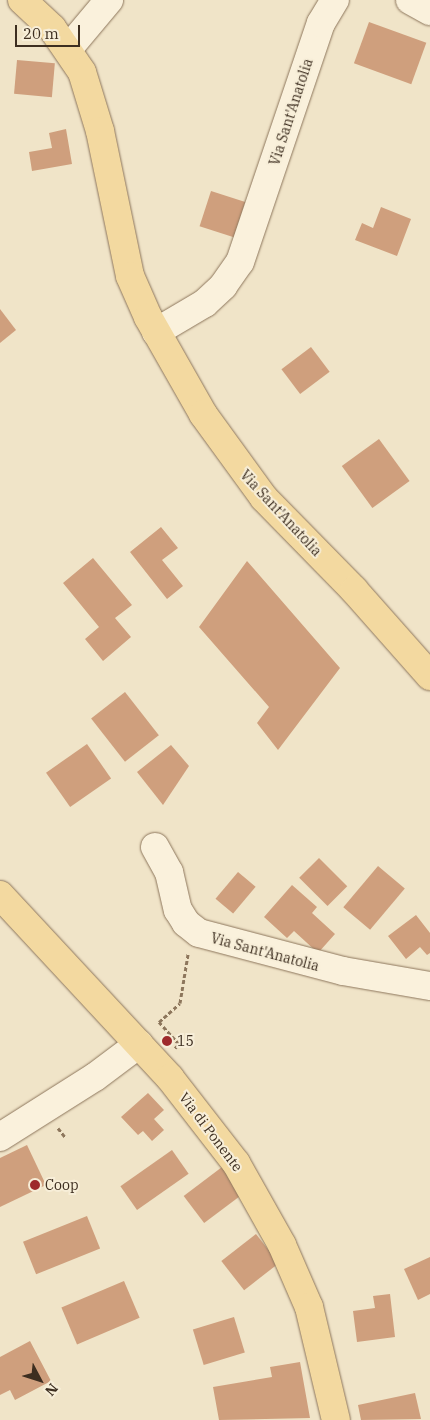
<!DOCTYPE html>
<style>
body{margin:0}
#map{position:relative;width:430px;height:1420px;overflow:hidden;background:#f0e4c8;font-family:"IBM Plex Serif",serif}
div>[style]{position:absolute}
.building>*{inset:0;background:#cf9f7d;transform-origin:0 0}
.path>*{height:3px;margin-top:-1.5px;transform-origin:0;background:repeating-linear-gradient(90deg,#8d765c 0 4px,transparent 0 6.5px)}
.roads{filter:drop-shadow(0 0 1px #8d765c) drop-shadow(0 0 1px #8d765c)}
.minor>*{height:28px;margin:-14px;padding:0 14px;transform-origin:14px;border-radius:14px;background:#faf1dc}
.major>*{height:28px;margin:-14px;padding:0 14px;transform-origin:14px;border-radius:14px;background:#f3d9a0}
.dots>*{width:14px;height:14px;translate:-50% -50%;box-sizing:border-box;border:2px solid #f7eed8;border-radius:50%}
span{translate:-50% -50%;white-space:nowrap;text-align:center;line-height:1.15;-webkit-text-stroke:4px #f7eed8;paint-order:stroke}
.street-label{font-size:14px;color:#3d2e20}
.poi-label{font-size:14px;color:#3d2e20}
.left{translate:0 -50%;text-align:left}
.north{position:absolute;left:15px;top:1355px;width:50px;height:50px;-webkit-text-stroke:4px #f7eed8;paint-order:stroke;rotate:130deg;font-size:14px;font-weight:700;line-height:20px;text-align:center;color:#3d2e20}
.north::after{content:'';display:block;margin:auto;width:18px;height:22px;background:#3d2e20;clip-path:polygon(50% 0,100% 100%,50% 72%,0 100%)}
.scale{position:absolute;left:15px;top:25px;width:65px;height:22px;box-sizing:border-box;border:2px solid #3d2e20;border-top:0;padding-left:6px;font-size:15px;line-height:18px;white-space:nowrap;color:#3d2e20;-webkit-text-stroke:4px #f7eed8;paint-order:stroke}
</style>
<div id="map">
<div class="building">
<i style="left:369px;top:22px;width:61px;height:44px;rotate:20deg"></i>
<i style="left:17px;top:60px;width:38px;height:34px;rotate:5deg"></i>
<i style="clip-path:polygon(66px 129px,72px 164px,32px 171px,29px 152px,52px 148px,49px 133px)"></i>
<i style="left:211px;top:191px;width:36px;height:37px;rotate:18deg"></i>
<i style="clip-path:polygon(381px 207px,411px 219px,397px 256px,355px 240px,362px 223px,373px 228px)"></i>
<i style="clip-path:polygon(0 309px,16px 330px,0 343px)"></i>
<i style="left:311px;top:347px;width:31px;height:37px;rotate:53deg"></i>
<i style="left:379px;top:439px;width:52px;height:46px;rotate:54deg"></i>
<i style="clip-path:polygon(161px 527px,178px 548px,162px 560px,183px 586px,167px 599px,130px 552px)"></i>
<i style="clip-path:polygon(93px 558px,132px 605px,115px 618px,131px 637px,103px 661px,85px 639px,99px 627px,63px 583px)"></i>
<i style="clip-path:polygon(247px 561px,340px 668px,278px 750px,257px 723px,269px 707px,199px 627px)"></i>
<i style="left:125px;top:692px;width:55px;height:43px;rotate:52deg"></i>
<i style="left:87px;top:744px;width:42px;height:50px;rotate:55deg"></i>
<i style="clip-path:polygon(171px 745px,189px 766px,163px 805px,137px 772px)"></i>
<i style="left:319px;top:858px;width:40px;height:28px;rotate:45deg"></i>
<i style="left:378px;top:866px;width:35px;height:54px;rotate:40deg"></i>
<i style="left:238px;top:872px;width:23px;height:35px;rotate:40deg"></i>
<i style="clip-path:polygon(292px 885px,317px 907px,312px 913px,335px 934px,318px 953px,294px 931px,287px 938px,264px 917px)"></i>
<i style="clip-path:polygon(416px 915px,430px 933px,430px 953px,427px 955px,420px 947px,406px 959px,388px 936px)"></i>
<i style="clip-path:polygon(148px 1093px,164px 1110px,154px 1119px,164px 1130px,152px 1141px,143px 1131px,138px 1135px,121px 1117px)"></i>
<i style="clip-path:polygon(27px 1145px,46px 1185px,0 1207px,0 1158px)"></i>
<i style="left:172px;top:1150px;width:29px;height:63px;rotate:55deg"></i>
<i style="left:226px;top:1164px;width:34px;height:53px;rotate:53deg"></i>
<i style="left:87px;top:1216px;width:35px;height:69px;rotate:68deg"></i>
<i style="left:256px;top:1234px;width:37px;height:44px;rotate:52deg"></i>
<i style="clip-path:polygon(430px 1257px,430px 1294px,418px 1300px,404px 1269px)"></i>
<i style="left:124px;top:1281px;width:40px;height:68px;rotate:67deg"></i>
<i style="clip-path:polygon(390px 1294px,395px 1337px,357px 1342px,353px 1311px,375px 1308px,373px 1296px)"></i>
<i style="left:234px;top:1317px;width:37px;height:43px;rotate:73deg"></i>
<i style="clip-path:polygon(30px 1341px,51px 1381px,15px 1400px,10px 1390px,0 1395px,0 1357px)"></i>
<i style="clip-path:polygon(300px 1362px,310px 1418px,219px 1420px,213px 1387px,272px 1377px,270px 1367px)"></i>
<i style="clip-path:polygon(415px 1393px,421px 1419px,361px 1420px,358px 1405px)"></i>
</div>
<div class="path">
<i style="left:175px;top:1048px;width:6px;rotate:-45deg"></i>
<i style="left:179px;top:1044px;width:30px;rotate:-132deg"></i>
<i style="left:159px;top:1022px;width:28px;rotate:-42deg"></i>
<i style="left:180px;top:1003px;width:50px;rotate:-80.7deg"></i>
<i style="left:58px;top:1128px;width:11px;rotate:52deg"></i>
</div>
<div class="roads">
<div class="minor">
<i style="left:410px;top:0;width:23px;rotate:29deg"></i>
<i style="left:68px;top:49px;width:64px;rotate:-50.1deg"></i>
<i style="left:156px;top:332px;width:57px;rotate:-30.6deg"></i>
<i style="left:205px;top:303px;width:25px;rotate:-43deg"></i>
<i style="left:223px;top:286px;width:29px;rotate:-55deg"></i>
<i style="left:240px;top:262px;width:252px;rotate:-71.3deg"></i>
<i style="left:321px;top:23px;width:27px;rotate:-59deg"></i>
<i style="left:155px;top:847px;width:29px;rotate:61deg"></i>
<i style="left:169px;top:872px;width:39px;rotate:77deg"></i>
<i style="left:178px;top:910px;width:15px;rotate:58deg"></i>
<i style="left:186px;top:923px;width:16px;rotate:38deg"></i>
<i style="left:199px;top:933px;width:149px;rotate:14.8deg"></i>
<i style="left:343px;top:971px;width:88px;rotate:9.8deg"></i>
<i style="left:0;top:1137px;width:112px;rotate:-32.3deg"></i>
<i style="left:95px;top:1077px;width:55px;rotate:-36.9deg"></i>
</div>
<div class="major">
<i style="left:22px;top:0;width:41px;rotate:43deg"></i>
<i style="left:52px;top:28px;width:53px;rotate:55.7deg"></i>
<i style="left:82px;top:72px;width:62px;rotate:73deg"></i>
<i style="left:100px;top:131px;width:148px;rotate:78.3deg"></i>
<i style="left:130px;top:276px;width:45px;rotate:66.3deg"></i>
<i style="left:148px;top:317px;width:112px;rotate:60.4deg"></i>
<i style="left:203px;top:414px;width:104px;rotate:54deg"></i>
<i style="left:264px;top:498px;width:129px;rotate:45.6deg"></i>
<i style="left:354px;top:590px;width:115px;rotate:48.5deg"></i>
<i style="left:0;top:895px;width:250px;rotate:47.1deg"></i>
<i style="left:170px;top:1078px;width:108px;rotate:52.2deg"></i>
<i style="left:236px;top:1163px;width:94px;rotate:60.7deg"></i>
<i style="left:282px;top:1245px;width:68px;rotate:66.5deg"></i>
<i style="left:309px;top:1307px;width:116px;rotate:76.6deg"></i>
</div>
</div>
<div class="dots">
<i style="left:167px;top:1041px;background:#9e2a2b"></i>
<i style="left:35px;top:1185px;background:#9e2a2b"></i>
</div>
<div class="street-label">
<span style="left:291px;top:112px;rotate:-72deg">Via Sant'Anatolia</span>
<span style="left:281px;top:513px;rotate:47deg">Via Sant'Anatolia</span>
<span style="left:265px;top:952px;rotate:15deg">Via Sant'Anatolia</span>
<span style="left:211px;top:1132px;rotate:53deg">Via di Ponente</span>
</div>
<div class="poi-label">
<span class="left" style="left:177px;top:1041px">15</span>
<span class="left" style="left:45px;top:1185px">Coop</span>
</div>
<div class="north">N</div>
<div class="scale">20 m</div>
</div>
